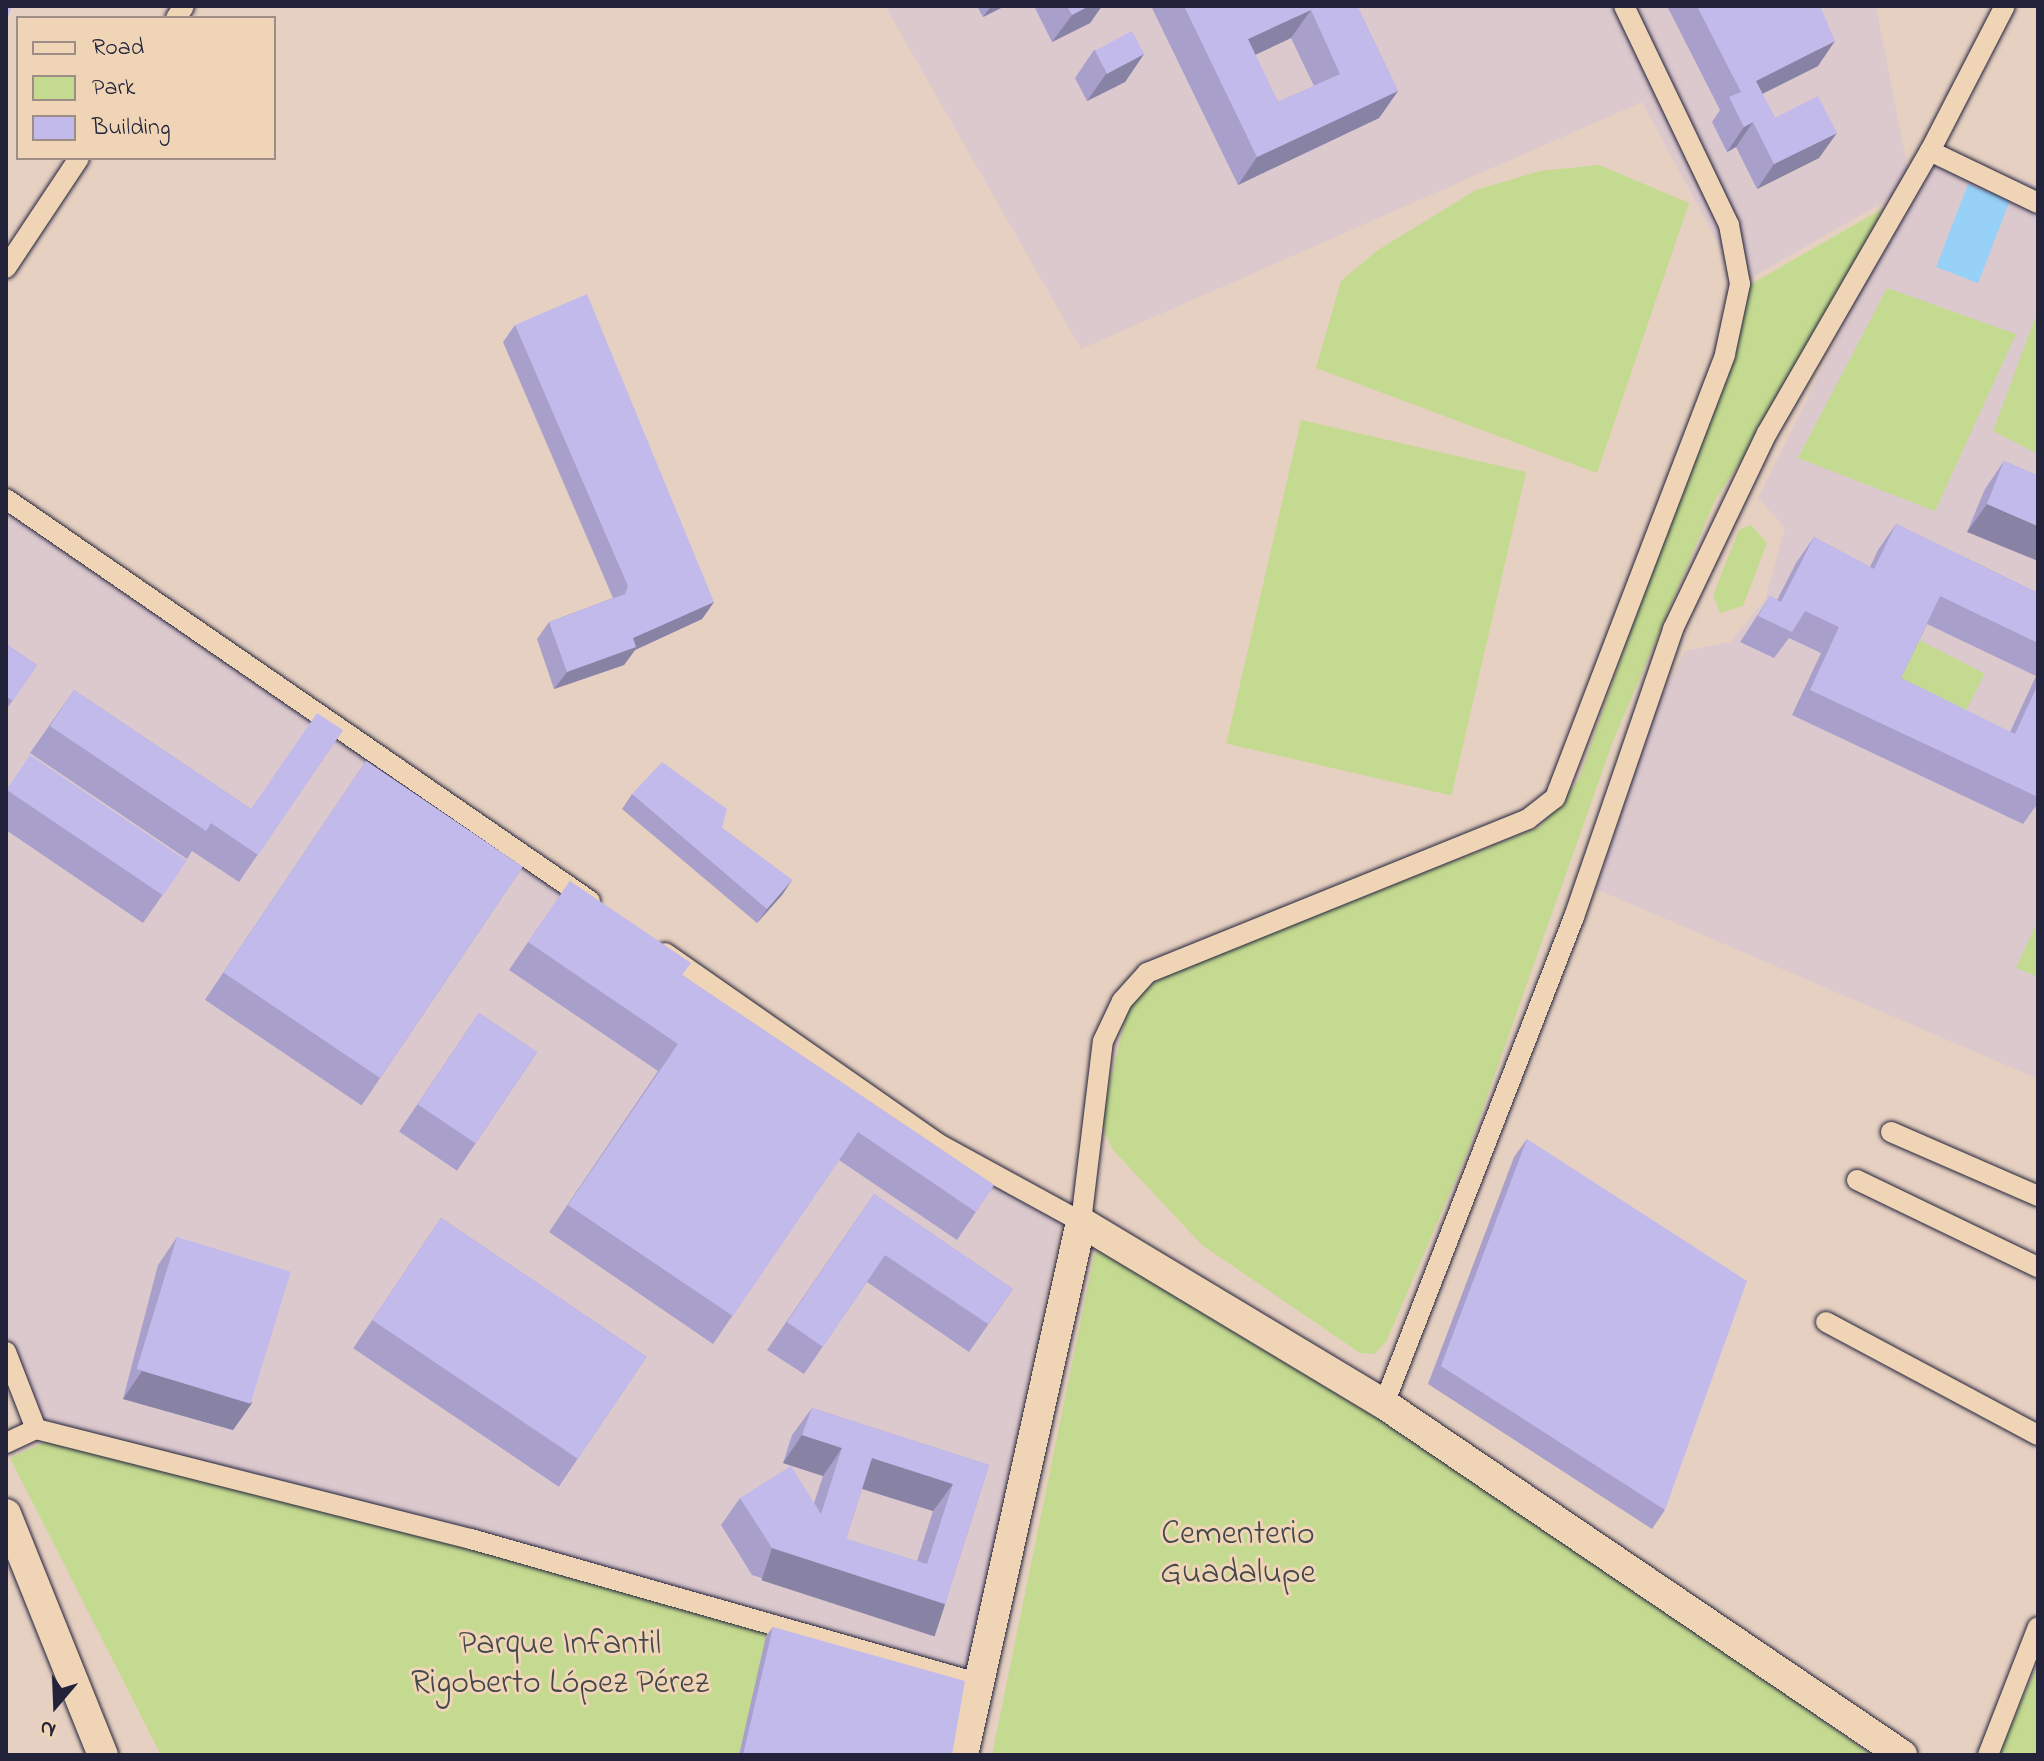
<!DOCTYPE html>
<meta charset="utf-8">
<style>
body{margin:0}
#map{position:relative;width:2044px;height:1761px;overflow:hidden;background:#e6d0c1;font-family:"Indie Flower",sans-serif}
div>[style]{position:absolute}
.built>*{inset:0;background:#dcc9ce}
.green>*{inset:0;background:#c4da90;transform-origin:0 0}
.water>*{inset:0;background:#98d1f7;transform-origin:0 0}
.roads{filter:drop-shadow(0 0 2px #22223b) drop-shadow(0 0 2px #22223b)}
.street>*{height:20px;margin:-10px;padding:0 10px;transform-origin:10px;border-radius:10px;background:#efd5b6}
.secondary>*{height:30px;margin:-15px;padding:0 15px;transform-origin:15px;border-radius:15px;background:#efd5b6}
.wall>*{inset:0;background:#a8a0cb;transform-origin:0 0}
.shaded-wall>*{inset:0;background:#8882a5;transform-origin:0 0}
.building>*{inset:0;background:#c3baec;transform-origin:0 0}
span{translate:-50% -50%;white-space:nowrap;text-align:center;line-height:1.15;-webkit-text-stroke:6px #efd5b6;paint-order:stroke}
.park-label{font-size:34px;color:#42474c}
.frame{position:absolute;inset:0;border:8px solid #22223b;pointer-events:none}
.legend{position:absolute;left:16px;top:16px;width:260px;height:144px;box-sizing:border-box;background:#efd5b6;border:2px solid #9d8d85;margin:0;padding:10px 14px;list-style:none;font-size:24px;color:#22223b}
.legend li{display:flex;align-items:center;gap:16px;height:40px}
.legend b{width:40px;border:2px solid #9d8d85}
.north{position:absolute;left:16px;top:1665px;width:80px;height:80px;-webkit-text-stroke:6px #efd5b6;paint-order:stroke;rotate:199deg;font-size:22px;font-weight:700;line-height:32px;text-align:center;color:#22223b}
.north::after{content:'';display:block;margin:auto;width:28px;height:36px;background:#22223b;clip-path:polygon(50% 0,100% 100%,50% 72%,0 100%)}
</style>
<div id="map">
<div class="built">
<i style="clip-path:polygon(885px 6px,1876px 6px,1911px 186px,1740px 284px,1642px 102px,1081px 349px)"></i>
<i style="clip-path:polygon(1930px 151px,2038px 186px,2038px 1079px,1596px 889px,1657px 705px,1685px 651px,1730px 642px,1765px 600px,1785px 528px,1758px 498px)"></i>
<i style="clip-path:polygon(6px 499px,937px 1143px,1063px 1214px,965px 1679px,36px 1429px,6px 1352px)"></i>
</div>
<div class="green">
<i style="clip-path:polygon(1599px 165px,1689px 203px,1597px 473px,1316px 368px,1341px 281px,1378px 250px,1476px 190px,1540px 171px)"></i>
<i style="clip-path:polygon(1884px 208px,1778px 406px,1715px 500px,1612px 744px,1467px 1153px,1386px 1342px,1374px 1354px,1360px 1353px,1202px 1245px,1113px 1150px,1100px 1123px,1129px 1004px,1161px 977px,1540px 827px,1579px 779px,1751px 284px)"></i>
<i style="clip-path:polygon(1887px 288px,2016px 334px,1935px 511px,1798px 458px)"></i>
<i style="clip-path:polygon(2038px 310px,2038px 454px,1993px 431px)"></i>
<i style="left:1301px;top:420px;width:231px;height:332px;rotate:13deg"></i>
<i style="clip-path:polygon(1751px 525px,1767px 543px,1743px 606px,1720px 613px,1713px 595px,1739px 530px)"></i>
<i style="left:1917px;top:639px;width:76px;height:51px;rotate:27deg"></i>
<i style="clip-path:polygon(2038px 920px,2038px 977px,2016px 968px)"></i>
<i style="clip-path:polygon(1108px 1234px,1339px 1382px,1872px 1755px,992px 1755px,1094px 1256px)"></i>
<i style="clip-path:polygon(61px 1435px,768px 1631px,739px 1755px,161px 1755px,10px 1458px)"></i>
<i style="clip-path:polygon(2038px 1663px,2038px 1755px,1998px 1755px)"></i>
</div>
<div class="water">
<i style="left:1968px;top:184px;width:45px;height:89px;rotate:21deg"></i>
</div>
<div class="roads">
<div class="street">
<i style="left:176px;top:18px;width:14px;rotate:-56deg"></i>
<i style="left:1930px;top:151px;width:120px;rotate:25.7deg"></i>
<i style="left:6px;top:268px;width:132px;rotate:-56.4deg"></i>
<i style="left:6px;top:499px;width:709px;rotate:34.54deg"></i>
<i style="left:665px;top:953px;width:332px;rotate:34.9deg"></i>
<i style="left:937px;top:1143px;width:164px;rotate:28.7deg"></i>
<i style="left:1081px;top:1222px;width:182px;rotate:-83.1deg"></i>
<i style="left:1103px;top:1041px;width:44px;rotate:-64.6deg"></i>
<i style="left:1122px;top:1001px;width:38px;rotate:-48deg"></i>
<i style="left:1147px;top:973px;width:411px;rotate:-22deg"></i>
<i style="left:1528px;top:819px;width:34px;rotate:-38deg"></i>
<i style="left:1555px;top:798px;width:475px;rotate:-69deg"></i>
<i style="left:1725px;top:354px;width:72px;rotate:-77.9deg"></i>
<i style="left:1740px;top:284px;width:60px;rotate:-100.6deg"></i>
<i style="left:1729px;top:225px;width:243px;rotate:-115.6deg"></i>
<i style="left:1891px;top:1132px;width:160px;rotate:23.5deg"></i>
<i style="left:1857px;top:1180px;width:201px;rotate:25.7deg"></i>
<i style="left:1826px;top:1322px;width:240px;rotate:28.1deg"></i>
<i style="left:6px;top:1352px;width:83px;rotate:68.7deg"></i>
<i style="left:1384px;top:1404px;width:523px;rotate:-68.69deg"></i>
<i style="left:1574px;top:917px;width:305px;rotate:-71deg"></i>
<i style="left:1673px;top:629px;width:217px;rotate:-64.4deg"></i>
<i style="left:1767px;top:433px;width:326px;rotate:-60deg"></i>
<i style="left:1930px;top:151px;width:163px;rotate:-62.7deg"></i>
<i style="left:6px;top:1443px;width:33px;rotate:-25deg"></i>
<i style="left:36px;top:1429px;width:449px;rotate:14.2deg"></i>
<i style="left:471px;top:1539px;width:527px;rotate:15.86deg"></i>
<i style="left:1988px;top:1755px;width:137px;rotate:-68.7deg"></i>
</div>
<div class="secondary">
<i style="left:6px;top:1514px;width:260px;rotate:68.1deg"></i>
<i style="left:963px;top:1755px;width:546px;rotate:-77.52deg"></i>
<i style="left:1081px;top:1222px;width:353px;rotate:31deg"></i>
<i style="left:1384px;top:1404px;width:626px;rotate:34.12deg"></i>
</div>
</div>
<div class="wall">
<i style="clip-path:polygon(977px 6px,1005px 6px,983px 17px)"></i>
<i style="clip-path:polygon(1034px 6px,1102px 6px,1090px 23px,1052px 42px)"></i>
<i style="clip-path:polygon(evenodd,1151px 6px,1357px 6px,1398px 91px,1379px 118px,1238px 185px,1151px 6px,1291px 38px,1314px 86px,1278px 102px,1255px 55px,1291px 38px)"></i>
<i style="clip-path:polygon(1667px 6px,1820px 6px,1818px 66px,1762px 94px,1775px 118px,1819px 158px,1757px 189px,1736px 147px,1727px 152px,1712px 122px,1720px 110px)"></i>
<i style="clip-path:polygon(1094px 50px,1144px 54px,1125px 82px,1087px 101px,1075px 78px)"></i>
<i style="clip-path:polygon(515px 325px,714px 602px,702px 619px,635px 650px,624px 665px,554px 689px,537px 639px,549px 622px,613px 598px,503px 342px)"></i>
<i style="clip-path:polygon(2004px 461px,2038px 476px,1967px 532px,1985px 489px)"></i>
<i style="clip-path:polygon(evenodd,1896px 524px,2038px 593px,2038px 803px,2023px 824px,1792px 715px,1821px 653px,1789px 638px,1774px 658px,1740px 642px,1770px 596px,1777px 600px,1796px 563px,1814px 537px,1870px 567px,1878px 550px,1896px 524px,1927px 624px,2036px 676px,2010px 732px,1901px 678px,1927px 624px)"></i>
<i style="clip-path:polygon(6px 644px,37px 665px,6px 710px)"></i>
<i style="clip-path:polygon(74px 690px,251px 809px,343px 730px,239px 882px,192px 851px,187px 859px,30px 753px)"></i>
<i style="left:366px;top:761px;width:189px;height:288px;rotate:34deg"></i>
<i style="clip-path:polygon(6px 789px,186px 861px,143px 923px,6px 830px)"></i>
<i style="clip-path:polygon(632px 794px,722px 828px,792px 880px,782px 895px,757px 923px,622px 809px)"></i>
<i style="clip-path:polygon(570px 881px,682px 975px,994px 1185px,957px 1240px,839px 1160px,713px 1344px,549px 1232px,658px 1071px,509px 970px)"></i>
<i style="left:479px;top:1013px;width:70px;height:143px;rotate:34deg"></i>
<i style="clip-path:polygon(1527px 1139px,1665px 1510px,1652px 1529px,1428px 1384px,1514px 1157px)"></i>
<i style="clip-path:polygon(874px 1194px,1013px 1289px,969px 1352px,867px 1282px,804px 1374px,767px 1350px)"></i>
<i style="left:441px;top:1218px;width:248px;height:157px;rotate:34deg"></i>
<i style="clip-path:polygon(177px 1237px,252px 1403px,233px 1430px,123px 1399px,158px 1265px)"></i>
<i style="clip-path:polygon(evenodd,812px 1408px,989px 1465px,945px 1604px,925px 1631px,752px 1575px,721px 1525px,740px 1498px,814px 1503px,823px 1476px,783px 1463px,792px 1435px,812px 1408px,862px 1489px,933px 1511px,917px 1561px,846px 1539px,862px 1489px)"></i>
<i style="clip-path:polygon(773px 1627px,952px 1755px,739px 1755px,766px 1636px)"></i>
</div>
<div class="shaded-wall">
<i style="clip-path:polygon(991px 6px,1005px 6px,983px 17px)"></i>
<i style="clip-path:polygon(1089px 6px,1102px 6px,1090px 23px,1052px 42px,1072px 15px)"></i>
<i style="clip-path:polygon(1311px 10px,1291px 38px,1229px 67px,1248px 39px)"></i>
<i style="clip-path:polygon(1835px 41px,1818px 66px,1738px 106px,1756px 81px)"></i>
<i style="clip-path:polygon(1144px 54px,1125px 82px,1087px 101px,1106px 74px)"></i>
<i style="clip-path:polygon(1398px 91px,1379px 118px,1238px 185px,1257px 157px)"></i>
<i style="clip-path:polygon(1753px 122px,1736px 147px,1727px 152px,1744px 127px)"></i>
<i style="clip-path:polygon(1837px 133px,1819px 158px,1757px 189px,1774px 164px)"></i>
<i style="clip-path:polygon(1987px 504px,2038px 526px,2038px 561px,1967px 532px)"></i>
<i style="clip-path:polygon(714px 602px,702px 619px,635px 650px,624px 665px,554px 689px,567px 672px,633px 638px)"></i>
<i style="clip-path:polygon(792px 880px,782px 895px,757px 923px,767px 909px)"></i>
<i style="clip-path:polygon(142px 1371px,252px 1403px,233px 1430px,123px 1399px)"></i>
<i style="clip-path:polygon(802px 1435px,842px 1448px,823px 1476px,783px 1463px)"></i>
<i style="clip-path:polygon(872px 1458px,953px 1484px,933px 1511px,853px 1486px)"></i>
<i style="left:772px;top:1548px;width:182px;height:34px;rotate:18deg"></i>
</div>
<div class="building">
<i style="clip-path:polygon(6px 6px,12px 6px,6px 22px)"></i>
<i style="clip-path:polygon(1067px 6px,1089px 6px,1072px 15px)"></i>
<i style="clip-path:polygon(evenodd,1184px 6px,1357px 6px,1398px 91px,1257px 157px,1184px 6px,1311px 10px,1340px 74px,1278px 102px,1248px 39px,1311px 10px)"></i>
<i style="clip-path:polygon(1697px 6px,1820px 6px,1835px 41px,1756px 81px,1775px 118px,1818px 96px,1837px 133px,1774px 164px,1753px 122px,1744px 127px,1729px 97px,1741px 92px)"></i>
<i style="left:1132px;top:31px;width:26px;height:42px;rotate:62deg"></i>
<i style="clip-path:polygon(587px 294px,714px 602px,633px 638px,636px 647px,567px 672px,549px 622px,625px 594px,628px 586px,515px 325px)"></i>
<i style="clip-path:polygon(2004px 461px,2038px 476px,2038px 526px,1987px 504px)"></i>
<i style="clip-path:polygon(1896px 524px,2038px 593px,2038px 643px,1940px 596px,1901px 678px,2015px 734px,2038px 684px,2038px 797px,1810px 690px,1839px 627px,1805px 611px,1792px 632px,1758px 616px,1770px 596px,1781px 602px,1814px 537px,1874px 569px)"></i>
<i style="clip-path:polygon(6px 644px,37px 665px,13px 701px,6px 696px)"></i>
<i style="clip-path:polygon(74px 690px,251px 809px,317px 713px,343px 730px,258px 855px,211px 823px,206px 831px,50px 726px)"></i>
<i style="left:30px;top:755px;width:189px;height:42px;rotate:34deg"></i>
<i style="left:366px;top:761px;width:189px;height:255px;rotate:34deg"></i>
<i style="clip-path:polygon(662px 762px,727px 809px,722px 828px,792px 880px,767px 909px,632px 794px)"></i>
<i style="clip-path:polygon(570px 881px,691px 963px,682px 975px,994px 1185px,976px 1212px,858px 1132px,733px 1316px,568px 1205px,678px 1044px,528px 942px)"></i>
<i style="left:479px;top:1013px;width:70px;height:110px;rotate:34deg"></i>
<i style="clip-path:polygon(1527px 1139px,1747px 1281px,1665px 1510px,1441px 1366px)"></i>
<i style="clip-path:polygon(874px 1194px,1013px 1289px,988px 1324px,885px 1255px,823px 1347px,787px 1322px)"></i>
<i style="left:441px;top:1218px;width:248px;height:123px;rotate:34deg"></i>
<i style="left:177px;top:1237px;width:119px;height:138px;rotate:17deg"></i>
<i style="clip-path:polygon(evenodd,812px 1408px,989px 1465px,945px 1604px,772px 1548px,740px 1498px,791px 1466px,821px 1514px,842px 1448px,802px 1435px,812px 1408px,872px 1458px,953px 1484px,927px 1564px,846px 1539px,872px 1458px)"></i>
<i style="clip-path:polygon(773px 1627px,965px 1681px,952px 1755px,743px 1755px)"></i>
</div>
<div class="park-label">
<span style="left:1238px;top:1555px">Cementerio<br>Guadalupe</span>
<span style="left:560px;top:1665px">Parque Infantil<br>Rigoberto López Pérez</span>
</div>
<div class="frame"></div>
<ul class="legend">
<li><b style="height:10px;background:#efd5b6"></b>Road</li>
<li><b style="height:22px;background:#c4da90"></b>Park</li>
<li><b style="height:22px;background:#c3baec"></b>Building</li>
</ul>
<div class="north">N</div>
</div>
